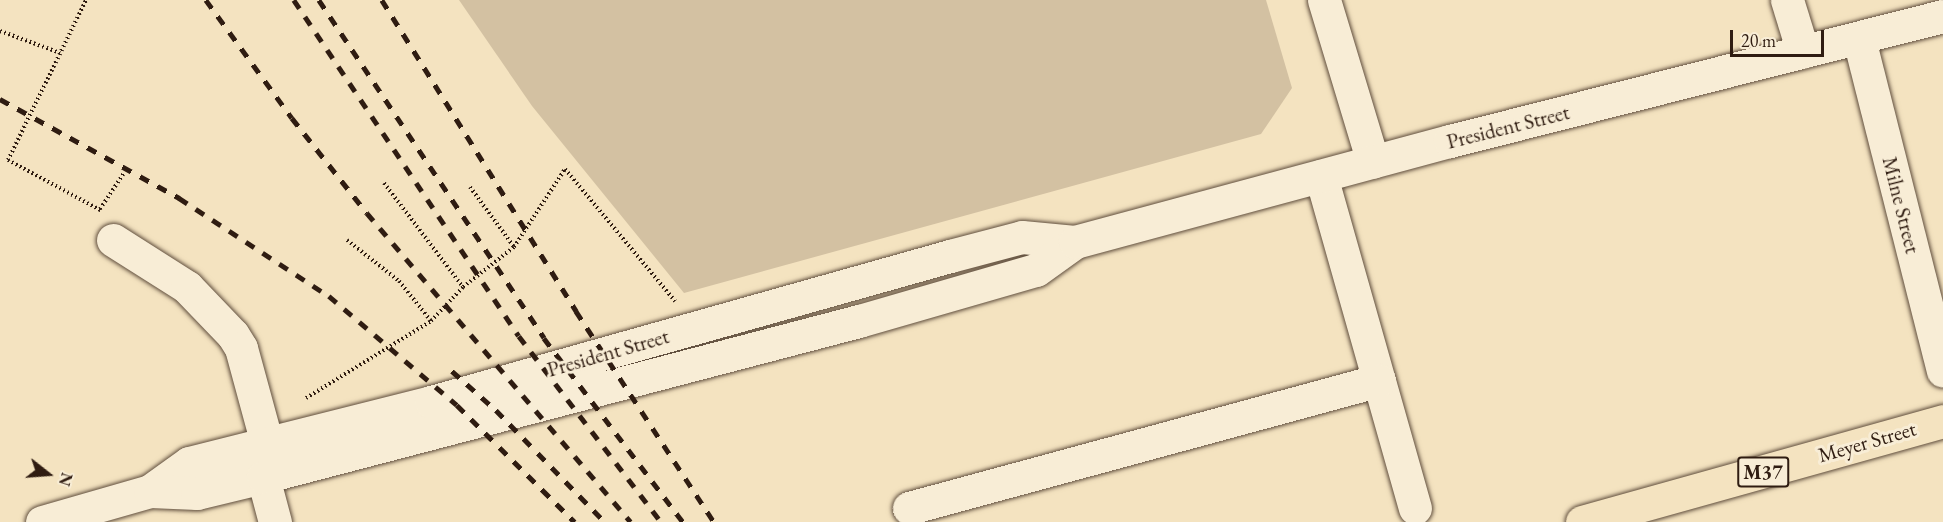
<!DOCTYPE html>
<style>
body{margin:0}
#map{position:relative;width:1943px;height:522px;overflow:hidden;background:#f4e3c0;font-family:"EB Garamond",serif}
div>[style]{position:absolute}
.green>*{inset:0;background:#d3c1a2}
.path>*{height:4px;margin-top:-2px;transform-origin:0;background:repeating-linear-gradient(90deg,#2f1c11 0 1.5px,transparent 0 4.5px)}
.roads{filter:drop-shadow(0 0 2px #604e3d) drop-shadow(0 0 2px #604e3d)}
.minor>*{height:33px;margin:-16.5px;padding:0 16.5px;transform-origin:16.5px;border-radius:16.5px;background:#f8edd6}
.major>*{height:33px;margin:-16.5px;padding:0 16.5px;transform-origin:16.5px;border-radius:16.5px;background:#f4e3c0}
.rail>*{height:4.5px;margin-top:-2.25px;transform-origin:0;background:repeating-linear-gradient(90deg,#2f1c11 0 10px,transparent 0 20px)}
.path-bridge>*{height:4px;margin-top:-2px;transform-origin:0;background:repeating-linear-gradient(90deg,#2f1c11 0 1.5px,transparent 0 4.5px)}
span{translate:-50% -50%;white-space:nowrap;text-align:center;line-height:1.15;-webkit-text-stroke:6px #f8edd6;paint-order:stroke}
.shield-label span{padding:2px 4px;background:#f8edd6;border:2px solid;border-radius:4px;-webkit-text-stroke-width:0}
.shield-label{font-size:20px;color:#2f1c11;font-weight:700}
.street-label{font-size:21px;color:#2f1c11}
.north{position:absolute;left:18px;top:444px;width:60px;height:60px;-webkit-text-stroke:4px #f8edd6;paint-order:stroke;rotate:107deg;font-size:16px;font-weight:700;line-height:24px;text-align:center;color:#2f1c11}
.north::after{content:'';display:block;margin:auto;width:21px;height:27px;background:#2f1c11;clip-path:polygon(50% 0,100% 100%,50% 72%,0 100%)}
.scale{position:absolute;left:1730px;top:30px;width:94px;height:27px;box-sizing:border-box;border:3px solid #2f1c11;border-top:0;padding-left:8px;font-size:18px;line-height:21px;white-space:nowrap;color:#2f1c11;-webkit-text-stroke:4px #f8edd6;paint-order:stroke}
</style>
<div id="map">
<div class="green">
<i style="clip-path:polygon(459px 0,1266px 0,1292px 88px,1261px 134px,684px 293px,532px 106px)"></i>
</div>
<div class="path">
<i style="left:0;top:31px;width:64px;rotate:20.1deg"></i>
<i style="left:8px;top:160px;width:107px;rotate:28.5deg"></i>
<i style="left:384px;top:183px;width:131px;rotate:52.8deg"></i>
<i style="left:470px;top:187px;width:74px;rotate:53.7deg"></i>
<i style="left:100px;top:209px;width:43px;rotate:-56.3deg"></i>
<i style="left:347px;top:240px;width:66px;rotate:38.3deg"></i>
<i style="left:399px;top:281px;width:51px;rotate:51.3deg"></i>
<i style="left:306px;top:398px;width:147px;rotate:-31.6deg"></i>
<i style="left:431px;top:321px;width:47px;rotate:-46.7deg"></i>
<i style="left:463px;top:287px;width:65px;rotate:-38.1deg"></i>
<i style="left:514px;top:247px;width:93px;rotate:-56.8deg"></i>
<i style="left:565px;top:169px;width:172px;rotate:50.2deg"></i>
</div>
<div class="roads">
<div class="minor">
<i style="left:1324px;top:0;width:169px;rotate:73.2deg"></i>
<i style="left:1787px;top:0;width:54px;rotate:72.9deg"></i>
<i style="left:1859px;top:39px;width:342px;rotate:75.8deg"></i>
<i style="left:1321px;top:176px;width:345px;rotate:74.2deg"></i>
<i style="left:113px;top:240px;width:88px;rotate:32.4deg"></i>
<i style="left:187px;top:287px;width:66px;rotate:46.2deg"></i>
<i style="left:233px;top:335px;width:15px;rotate:58deg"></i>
<i style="left:241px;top:348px;width:95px;rotate:74.8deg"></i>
<i style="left:263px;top:477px;width:47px;rotate:75.1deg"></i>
<i style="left:150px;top:491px;width:48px;rotate:-35.7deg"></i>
<i style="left:189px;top:463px;width:250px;rotate:-14.1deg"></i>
<i style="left:431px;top:402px;width:539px;rotate:-15.71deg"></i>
<i style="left:950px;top:256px;width:74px;rotate:-14.8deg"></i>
<i style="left:1022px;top:237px;width:53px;rotate:5.4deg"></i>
<i style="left:909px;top:508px;width:487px;rotate:-15.2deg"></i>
<i style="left:42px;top:522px;width:112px;rotate:-16deg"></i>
<i style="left:150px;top:491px;width:47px;rotate:2.4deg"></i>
<i style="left:197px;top:493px;width:68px;rotate:-13.6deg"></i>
<i style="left:263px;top:477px;width:616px;rotate:-14.67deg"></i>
<i style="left:859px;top:321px;width:184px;rotate:-16.1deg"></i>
<i style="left:1036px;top:270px;width:48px;rotate:-35.7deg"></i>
<i style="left:1075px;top:242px;width:388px;rotate:-15.1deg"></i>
<i style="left:1450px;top:141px;width:509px;rotate:-14.23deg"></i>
</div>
<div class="major">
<i style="left:1582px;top:522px;width:375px;rotate:-15.6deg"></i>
</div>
</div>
<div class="rail">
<i style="left:206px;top:0;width:146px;rotate:53.9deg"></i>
<i style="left:292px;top:118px;width:121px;rotate:51.7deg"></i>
<i style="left:367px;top:213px;width:406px;rotate:49.5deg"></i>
<i style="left:294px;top:0;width:404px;rotate:56.2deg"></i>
<i style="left:519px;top:336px;width:234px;rotate:52.6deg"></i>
<i style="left:319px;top:0;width:406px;rotate:56.3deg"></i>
<i style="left:544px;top:338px;width:231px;rotate:52.9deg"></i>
<i style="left:382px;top:0;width:367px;rotate:58deg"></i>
<i style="left:576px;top:311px;width:252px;rotate:56.8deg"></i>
<i style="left:0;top:99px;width:205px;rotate:28.9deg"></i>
<i style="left:179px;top:198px;width:179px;rotate:33.2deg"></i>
<i style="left:329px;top:296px;width:168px;rotate:40.4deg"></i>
<i style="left:457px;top:405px;width:166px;rotate:44.8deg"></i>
<i style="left:452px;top:371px;width:59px;rotate:41.6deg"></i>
<i style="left:496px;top:410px;width:156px;rotate:45.8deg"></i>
</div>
<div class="path-bridge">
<i style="left:8px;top:160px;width:178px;rotate:-64deg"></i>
</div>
<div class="shield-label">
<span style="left:1763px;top:472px">M37</span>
</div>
<div class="street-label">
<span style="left:1508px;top:127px;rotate:-14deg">President Street</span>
<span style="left:1901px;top:205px;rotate:76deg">Milne Street</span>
<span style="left:608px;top:353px;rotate:-16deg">President Street</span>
<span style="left:1867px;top:442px;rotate:-16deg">Meyer Street</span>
</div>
<div class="north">N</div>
<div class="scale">20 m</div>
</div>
